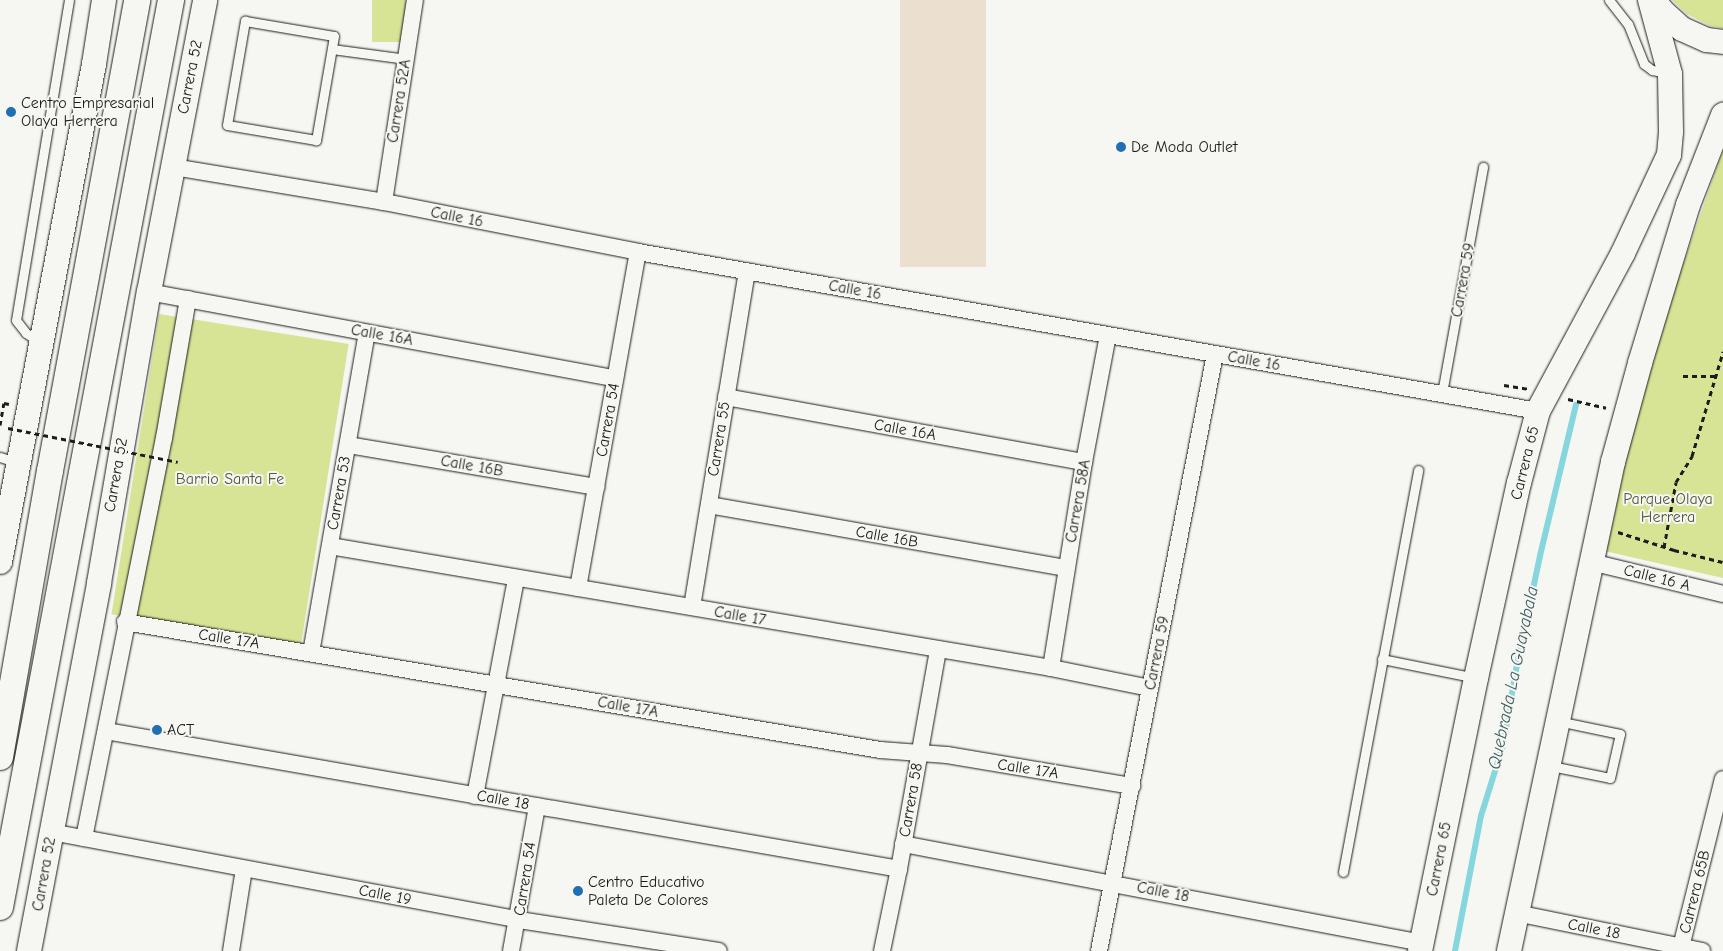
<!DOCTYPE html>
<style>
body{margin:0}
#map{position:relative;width:1723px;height:951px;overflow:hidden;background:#f6f6f2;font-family:"Comic Neue",sans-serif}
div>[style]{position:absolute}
.built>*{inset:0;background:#ebe0d0;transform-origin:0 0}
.green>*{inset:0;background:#d7e395;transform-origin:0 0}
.stream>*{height:5.5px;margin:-2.75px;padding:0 2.75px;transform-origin:2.75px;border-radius:2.75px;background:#85d6dd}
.path>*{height:3px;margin-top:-1.5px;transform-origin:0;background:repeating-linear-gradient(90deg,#1c1c1c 0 5px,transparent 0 9px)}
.roads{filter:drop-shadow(0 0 1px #1c1c1c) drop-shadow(0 0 1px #1c1c1c)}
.lane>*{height:9px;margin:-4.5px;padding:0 4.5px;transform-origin:4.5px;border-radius:4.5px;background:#f6f6f2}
.street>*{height:16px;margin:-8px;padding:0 8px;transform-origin:8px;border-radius:8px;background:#f6f6f2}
.secondary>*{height:24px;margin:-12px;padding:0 12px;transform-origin:12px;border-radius:12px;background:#f6f6f2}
.primary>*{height:26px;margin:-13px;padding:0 13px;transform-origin:13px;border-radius:13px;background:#f6f6f2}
.path-bridge>*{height:3px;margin-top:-1.5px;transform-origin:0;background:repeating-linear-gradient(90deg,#1c1c1c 0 5px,transparent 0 9px)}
.dots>*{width:14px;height:14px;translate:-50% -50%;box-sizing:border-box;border:2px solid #f6f6f2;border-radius:50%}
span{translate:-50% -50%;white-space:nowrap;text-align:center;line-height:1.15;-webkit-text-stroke:4px #f6f6f2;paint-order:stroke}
.street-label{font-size:16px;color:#1c1c1c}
.poi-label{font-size:16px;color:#1c1c1c}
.left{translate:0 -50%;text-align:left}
.park-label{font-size:16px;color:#545840}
.water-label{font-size:18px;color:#415d60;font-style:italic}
</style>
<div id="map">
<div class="built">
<i style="left:900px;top:0;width:86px;height:267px"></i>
</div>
<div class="green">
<i style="left:372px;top:0;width:34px;height:42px"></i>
<i style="clip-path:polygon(1672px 0,1723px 0,1723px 28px,1710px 26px,1687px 14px)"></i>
<i style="clip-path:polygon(1723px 150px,1723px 578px,1600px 550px,1647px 367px)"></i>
<i style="left:159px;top:314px;width:192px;height:304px;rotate:9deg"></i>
</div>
<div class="stream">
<i style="left:1455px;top:951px;width:137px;rotate:-79.1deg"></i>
<i style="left:1481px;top:816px;width:73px;rotate:-72.6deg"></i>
<i style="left:1503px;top:746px;width:77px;rotate:-80.3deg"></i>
<i style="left:1516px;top:670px;width:116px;rotate:-78.1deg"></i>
<i style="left:1540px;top:556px;width:155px;rotate:-76.6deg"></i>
</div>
<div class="path">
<i style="left:1683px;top:376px;width:33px"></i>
<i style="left:1504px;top:385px;width:24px;rotate:9deg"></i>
<i style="left:1568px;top:399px;width:39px;rotate:13deg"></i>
<i style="left:0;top:425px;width:22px;rotate:-80deg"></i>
<i style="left:4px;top:403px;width:5px;rotate:11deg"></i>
<i style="left:1618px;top:532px;width:59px;rotate:17.8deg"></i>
<i style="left:1674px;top:550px;width:50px;rotate:13.8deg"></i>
<i style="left:1664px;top:547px;width:66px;rotate:-79.5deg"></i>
<i style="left:1676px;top:482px;width:31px;rotate:-58deg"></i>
<i style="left:1692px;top:456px;width:109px;rotate:-73.4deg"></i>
</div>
<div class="roads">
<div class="lane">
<i style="left:1609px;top:0;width:31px;rotate:52deg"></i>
<i style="left:1628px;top:24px;width:43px;rotate:68.2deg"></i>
<i style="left:1644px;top:64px;width:10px;rotate:37deg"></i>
<i style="left:1652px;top:70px;width:16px;rotate:11deg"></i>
<i style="left:245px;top:21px;width:90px;rotate:9.6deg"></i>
<i style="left:334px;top:36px;width:106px;rotate:99.8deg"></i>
<i style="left:316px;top:140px;width:90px;rotate:-170.4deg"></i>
<i style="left:227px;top:125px;width:106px;rotate:-80.2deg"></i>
<i style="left:332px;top:49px;width:75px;rotate:7.7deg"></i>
<i style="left:39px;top:342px;width:16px;rotate:-145deg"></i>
<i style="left:26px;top:333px;width:16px;rotate:-128deg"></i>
<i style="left:16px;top:320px;width:324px;rotate:-80.6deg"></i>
<i style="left:1442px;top:393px;width:230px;rotate:-79.7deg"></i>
<i style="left:0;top:457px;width:20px;rotate:18deg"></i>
<i style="left:1382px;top:659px;width:96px;rotate:11.4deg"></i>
<i style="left:1551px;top:766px;width:60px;rotate:11.5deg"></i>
<i style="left:1610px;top:778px;width:45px;rotate:-77.2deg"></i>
<i style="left:1620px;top:734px;width:63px;rotate:-168.2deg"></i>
<i style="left:1343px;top:872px;width:409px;rotate:-79.4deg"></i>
</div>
<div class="street">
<i style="left:173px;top:167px;width:214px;rotate:9.4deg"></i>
<i style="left:384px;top:202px;width:259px;rotate:11.1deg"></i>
<i style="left:638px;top:252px;width:914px;rotate:10.02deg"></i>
<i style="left:384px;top:202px;width:204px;rotate:-81.3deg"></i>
<i style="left:149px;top:292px;width:474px;rotate:10.5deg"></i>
<i style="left:726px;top:397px;width:364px;rotate:10.3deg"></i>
<i style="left:348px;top:445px;width:252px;rotate:9.6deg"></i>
<i style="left:709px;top:505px;width:363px;rotate:10deg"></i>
<i style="left:330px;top:546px;width:731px;rotate:9.6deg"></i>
<i style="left:1051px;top:668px;width:101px;rotate:11.4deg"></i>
<i style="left:1591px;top:562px;width:136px;rotate:13.6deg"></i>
<i style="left:578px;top:588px;width:341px;rotate:-79.9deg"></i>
<i style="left:692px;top:607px;width:340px;rotate:-80.7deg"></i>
<i style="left:125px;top:622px;width:766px;rotate:9.62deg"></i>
<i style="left:880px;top:750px;width:67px;rotate:4.3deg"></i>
<i style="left:947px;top:755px;width:188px;rotate:9.5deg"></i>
<i style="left:311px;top:653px;width:325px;rotate:-80.1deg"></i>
<i style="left:1051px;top:668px;width:209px;rotate:-80.9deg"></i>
<i style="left:1084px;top:462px;width:129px;rotate:-79.3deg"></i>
<i style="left:106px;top:731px;width:805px;rotate:9.87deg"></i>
<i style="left:475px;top:796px;width:222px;rotate:-79.3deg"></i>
<i style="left:51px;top:832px;width:476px;rotate:10.6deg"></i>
<i style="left:519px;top:920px;width:202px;rotate:8.8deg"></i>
<i style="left:84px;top:838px;width:408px;rotate:-78.7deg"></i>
<i style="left:164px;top:438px;width:141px;rotate:-80.2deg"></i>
<i style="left:903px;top:844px;width:528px;rotate:10.8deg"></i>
<i style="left:1516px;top:913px;width:190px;rotate:11.5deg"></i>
<i style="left:1681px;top:947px;width:173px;rotate:-76deg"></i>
<i style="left:231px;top:951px;width:83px;rotate:-81deg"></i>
<i style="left:511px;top:951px;width:147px;rotate:-79.8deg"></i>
<i style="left:882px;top:951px;width:84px;rotate:-78.3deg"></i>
<i style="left:899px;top:869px;width:223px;rotate:-79.9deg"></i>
<i style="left:1099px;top:951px;width:608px;rotate:-79deg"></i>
</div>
<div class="secondary">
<i style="left:1654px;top:0;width:14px;rotate:54deg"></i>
<i style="left:1662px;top:11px;width:27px;rotate:42deg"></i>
<i style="left:1682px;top:29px;width:27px;rotate:24deg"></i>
<i style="left:1707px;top:40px;width:16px;rotate:7deg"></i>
<i style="left:0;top:562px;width:507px;rotate:-79.31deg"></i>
<i style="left:94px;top:64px;width:65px;rotate:-81.1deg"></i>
<i style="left:29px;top:951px;width:375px;rotate:-79.2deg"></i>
<i style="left:99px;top:583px;width:295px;rotate:-80.3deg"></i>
<i style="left:149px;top:292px;width:297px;rotate:-79.1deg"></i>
<i style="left:1420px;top:951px;width:279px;rotate:-78.4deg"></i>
<i style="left:1476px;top:678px;width:200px;rotate:-77.6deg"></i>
<i style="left:1519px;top:483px;width:74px;rotate:-75.2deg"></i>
<i style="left:1538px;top:411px;width:179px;rotate:-61.7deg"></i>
<i style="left:1623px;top:253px;width:108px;rotate:-64.9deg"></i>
<i style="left:1669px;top:155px;width:23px;rotate:-85deg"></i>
<i style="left:1671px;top:132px;width:58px;rotate:-91deg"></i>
<i style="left:1670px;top:74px;width:77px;rotate:-105.1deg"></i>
<i style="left:1509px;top:951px;width:500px;rotate:-78deg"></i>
<i style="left:1613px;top:462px;width:103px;rotate:-74.7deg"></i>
<i style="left:1640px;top:363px;width:165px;rotate:-73.1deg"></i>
<i style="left:1688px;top:205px;width:97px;rotate:-68.7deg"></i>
</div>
<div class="primary">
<i style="left:0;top:757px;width:290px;rotate:-80.1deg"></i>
<i style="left:50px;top:471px;width:479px;rotate:-79.5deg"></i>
<i style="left:0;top:907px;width:923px;rotate:-79.32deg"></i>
</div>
</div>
<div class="path-bridge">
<i style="left:8px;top:428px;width:173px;rotate:11.3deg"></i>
</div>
<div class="dots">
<i style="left:11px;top:112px;background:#1f6fb2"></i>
<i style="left:1121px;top:147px;background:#1f6fb2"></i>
<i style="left:157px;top:730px;background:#1f6fb2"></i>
<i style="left:578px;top:891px;background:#1f6fb2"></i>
</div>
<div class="street-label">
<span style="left:190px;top:77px;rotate:-79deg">Carrera 52</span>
<span style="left:399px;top:101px;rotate:-81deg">Carrera 52A</span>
<span style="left:457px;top:217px;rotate:11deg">Calle 16</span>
<span style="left:1463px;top:280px;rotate:-80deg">Carrera 59</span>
<span style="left:855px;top:290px;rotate:10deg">Calle 16</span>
<span style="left:382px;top:335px;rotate:10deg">Calle 16A</span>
<span style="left:1254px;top:361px;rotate:10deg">Calle 16</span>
<span style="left:608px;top:420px;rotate:-80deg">Carrera 54</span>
<span style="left:905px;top:430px;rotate:10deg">Calle 16A</span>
<span style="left:719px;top:439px;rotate:-81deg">Carrera 55</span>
<span style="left:1525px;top:463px;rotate:-76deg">Carrera 65</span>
<span style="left:472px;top:466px;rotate:10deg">Calle 16B</span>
<span style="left:116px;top:475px;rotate:-80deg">Carrera 52</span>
<span style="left:339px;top:493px;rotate:-80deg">Carrera 53</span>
<span style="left:1078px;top:501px;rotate:-80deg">Carrera 58A</span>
<span style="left:887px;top:537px;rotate:10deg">Calle 16B</span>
<span style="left:1657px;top:578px;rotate:14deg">Calle 16 A</span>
<span style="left:740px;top:616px;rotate:10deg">Calle 17</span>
<span style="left:229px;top:639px;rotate:9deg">Calle 17A</span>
<span style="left:1157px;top:653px;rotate:-79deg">Carrera 59</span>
<span style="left:628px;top:707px;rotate:10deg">Calle 17A</span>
<span style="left:1028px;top:769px;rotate:9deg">Calle 17A</span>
<span style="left:503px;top:800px;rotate:10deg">Calle 18</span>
<span style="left:911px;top:800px;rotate:-80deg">Carrera 58</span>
<span style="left:1439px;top:859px;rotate:-79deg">Carrera 65</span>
<span style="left:44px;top:874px;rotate:-80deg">Carrera 52</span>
<span style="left:525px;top:879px;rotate:-81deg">Carrera 54</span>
<span style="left:1163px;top:892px;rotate:11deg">Calle 18</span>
<span style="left:1695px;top:892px;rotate:-76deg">Carrera 65B</span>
<span style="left:385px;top:895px;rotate:11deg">Calle 19</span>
<span style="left:1594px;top:929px;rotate:11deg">Calle 18</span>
</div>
<div class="poi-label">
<span class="left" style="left:21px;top:112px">Centro Empresarial<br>Olaya Herrera</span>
<span class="left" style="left:1131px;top:147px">De Moda Outlet</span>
<span class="left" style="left:167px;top:730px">ACT</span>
<span class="left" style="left:588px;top:891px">Centro Educativo<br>Paleta De Colores</span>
</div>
<div class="park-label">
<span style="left:230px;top:479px">Barrio Santa Fe</span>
<span style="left:1668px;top:508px">Parque Olaya<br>Herrera</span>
</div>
<div class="water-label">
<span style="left:1514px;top:678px;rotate:-78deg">Quebrada La Guayabala</span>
</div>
</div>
